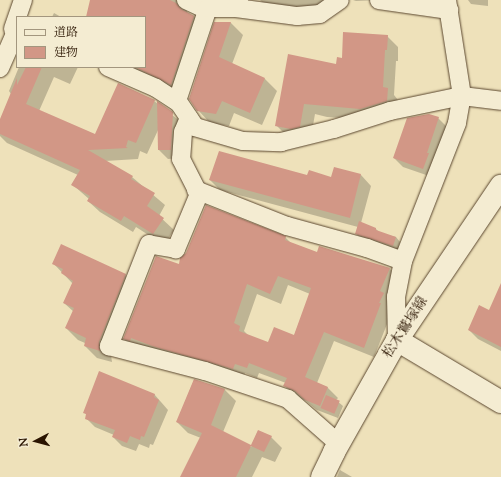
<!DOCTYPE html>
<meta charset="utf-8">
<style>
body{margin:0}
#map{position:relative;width:501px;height:477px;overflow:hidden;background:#eee1ba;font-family:"Sorts Mill Goudy","Noto Serif JP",serif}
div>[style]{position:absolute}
.shadow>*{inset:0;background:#0003}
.building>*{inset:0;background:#d29786;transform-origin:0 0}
.roads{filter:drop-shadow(0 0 1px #5b472f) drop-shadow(0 0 1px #5b472f)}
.street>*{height:18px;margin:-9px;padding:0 9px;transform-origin:9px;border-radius:9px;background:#f4ecd2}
.secondary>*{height:22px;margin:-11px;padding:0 11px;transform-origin:11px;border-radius:11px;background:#f4ecd2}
span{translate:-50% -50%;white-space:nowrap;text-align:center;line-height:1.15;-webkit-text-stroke:4px #f4ecd2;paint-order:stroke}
.street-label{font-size:14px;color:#2a1401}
.legend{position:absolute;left:16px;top:16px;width:130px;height:52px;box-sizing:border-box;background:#f4ecd2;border:1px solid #a3967e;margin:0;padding:5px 7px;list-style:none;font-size:12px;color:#2a1401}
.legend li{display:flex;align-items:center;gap:8px;height:20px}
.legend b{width:20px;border:1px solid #a3967e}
.north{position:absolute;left:16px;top:421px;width:40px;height:40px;-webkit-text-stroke:3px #f4ecd2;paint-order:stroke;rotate:264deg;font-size:11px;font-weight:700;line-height:16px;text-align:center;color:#2a1401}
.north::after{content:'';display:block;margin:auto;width:14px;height:18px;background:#2a1401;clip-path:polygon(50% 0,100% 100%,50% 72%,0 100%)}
</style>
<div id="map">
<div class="shadow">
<i style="clip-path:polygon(91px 0,217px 0,187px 7px,187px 12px,194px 16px,205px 28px,182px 96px,121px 67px,145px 67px,145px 17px,87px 17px)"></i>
<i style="clip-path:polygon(260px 0,347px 0,328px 13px,267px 7px)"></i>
<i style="clip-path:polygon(353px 0,381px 0,356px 1px)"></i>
<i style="clip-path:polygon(468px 0,488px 0,488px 6px,471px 4px)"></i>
<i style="clip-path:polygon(54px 13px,61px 17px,52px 17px)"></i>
<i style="clip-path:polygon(215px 23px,231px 23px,243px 35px,232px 64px,265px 79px,277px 91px,262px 125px,234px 113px,229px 126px,210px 123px,198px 110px)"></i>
<i style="clip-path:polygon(387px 36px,398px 47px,398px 61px,396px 61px,394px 95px,398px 100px,398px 112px,372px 120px,327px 117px,315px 114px,311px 137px,287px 136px,276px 125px,343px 59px)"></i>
<i style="clip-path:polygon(19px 67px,78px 67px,70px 84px,54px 77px,39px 111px,96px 135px,154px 101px,181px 122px,180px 158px,168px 159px,159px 150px,159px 128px,147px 154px,140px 151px,138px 159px,105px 161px,132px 177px,165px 205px,159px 216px,174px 230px,164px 245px,136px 227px,133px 232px,100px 212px,88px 201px,89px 199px,73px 185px,78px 175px,7px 143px,0 136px,0 121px,11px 94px,9px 91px)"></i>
<i style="clip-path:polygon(438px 118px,447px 127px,432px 177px,403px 167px,394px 158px)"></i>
<i style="clip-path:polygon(361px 175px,371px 186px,361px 223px,376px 229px,380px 233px,396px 237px,400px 242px,398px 250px,360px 238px,356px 233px,358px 227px,220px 190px,210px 180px,308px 176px,332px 178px)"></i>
<i style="clip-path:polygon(evenodd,285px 237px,291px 243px,318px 253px,320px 247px,390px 269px,400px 279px,391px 314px,374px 357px,334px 341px,317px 383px,327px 387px,338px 398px,336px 400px,343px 406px,338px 418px,317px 410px,306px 401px,295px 396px,285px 386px,286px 383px,259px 373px,257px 378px,245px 373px,243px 379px,134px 349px,124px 339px,179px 265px,285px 237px,288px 285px,310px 294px,294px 336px,269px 344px,249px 336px,244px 331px,257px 294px,281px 304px,288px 285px)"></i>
<i style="clip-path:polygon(53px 263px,125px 275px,138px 287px,111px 355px,112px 362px,97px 358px,85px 346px,85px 343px,78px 340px,66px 328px,74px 312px,64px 303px,73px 284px)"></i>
<i style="clip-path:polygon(501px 308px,501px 351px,478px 339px,469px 330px,489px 312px)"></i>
<i style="clip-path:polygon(194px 380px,225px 390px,236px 401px,223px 432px,251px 447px,258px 431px,271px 437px,282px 448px,275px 462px,262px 457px,252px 477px,181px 477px,201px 438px,188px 433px,177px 422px)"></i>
<i style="clip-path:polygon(154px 394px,168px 410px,153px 445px,150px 444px,149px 448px,139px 444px,136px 451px,122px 446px,113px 437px,114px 435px,95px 427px,86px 418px,87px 415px,84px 412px)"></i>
<i style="clip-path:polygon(340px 470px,352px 477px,337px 477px)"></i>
</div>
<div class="building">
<i style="clip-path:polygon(90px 0,170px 0,176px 3px,181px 9px,194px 16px,171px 85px,137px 68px,145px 67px,145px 17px,86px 17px)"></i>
<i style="clip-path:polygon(214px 22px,231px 22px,219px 57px,265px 78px,250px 113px,222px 101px,216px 114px,197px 111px,189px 99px)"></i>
<i style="clip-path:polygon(343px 32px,388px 35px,387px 50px,385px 50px,383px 87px,388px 88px,387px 101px,360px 109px,304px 104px,300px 127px,291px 129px,275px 126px,288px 54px,336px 64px,337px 57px,342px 58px)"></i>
<i style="clip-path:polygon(26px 67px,42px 67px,26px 104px,95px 134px,118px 83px,155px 100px,136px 143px,128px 140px,126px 147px,128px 148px,88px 150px,133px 176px,131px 179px,155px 193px,147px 206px,164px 218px,153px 234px,124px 216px,121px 221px,87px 201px,90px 196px,71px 185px,80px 170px,0 134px,0 119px,17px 78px,17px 85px)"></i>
<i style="clip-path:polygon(157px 101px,173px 112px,171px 150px,158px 150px)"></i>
<i style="clip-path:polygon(429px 114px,439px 117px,427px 153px,429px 153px,423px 169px,393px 158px,407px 118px)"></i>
<i style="clip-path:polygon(219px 151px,307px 175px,309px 170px,331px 177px,334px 167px,361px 174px,350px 218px,209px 180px)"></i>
<i style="clip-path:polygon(evenodd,206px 205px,286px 236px,285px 240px,317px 252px,319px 246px,390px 268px,380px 291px,384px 293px,379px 303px,381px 303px,364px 348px,324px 332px,305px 377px,328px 387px,320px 406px,305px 400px,295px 391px,283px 386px,287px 378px,249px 363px,247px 368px,235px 364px,233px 369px,155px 347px,131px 338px,130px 341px,123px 339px,156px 256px,179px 264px,180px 258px,186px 253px,206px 205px,278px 276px,311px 288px,294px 335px,274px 327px,268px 342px,239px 331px,240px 326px,234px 323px,247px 284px,270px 294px,278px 276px)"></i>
<i style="clip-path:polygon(359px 221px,376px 228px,376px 230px,396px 237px,393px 246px,355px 234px)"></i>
<i style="clip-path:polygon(61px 244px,126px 274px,99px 342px,100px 351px,84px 346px,86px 338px,65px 328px,74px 308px,63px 303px,73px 281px,61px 273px,63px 269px,52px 264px)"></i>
<i style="clip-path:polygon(501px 283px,501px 347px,468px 330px,479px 305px,489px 310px)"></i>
<i style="clip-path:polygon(99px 371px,155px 394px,154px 397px,159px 400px,144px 437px,141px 436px,140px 440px,130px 436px,127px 443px,112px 437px,115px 430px,85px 419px,86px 414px,83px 413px)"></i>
<i style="clip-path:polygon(194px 379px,225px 389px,211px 425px,251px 445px,258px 430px,272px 436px,264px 452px,251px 446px,236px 477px,180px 477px,202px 433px,176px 422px)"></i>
<i style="left:326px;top:395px;width:15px;height:14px;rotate:23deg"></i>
</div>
<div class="roads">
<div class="street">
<i style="left:186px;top:0;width:23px;rotate:25deg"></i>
<i style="left:379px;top:0;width:71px;rotate:8.1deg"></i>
<i style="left:236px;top:8px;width:62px;rotate:7.5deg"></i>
<i style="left:297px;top:16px;width:23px;rotate:-5deg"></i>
<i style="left:320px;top:14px;width:24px;rotate:-35deg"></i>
<i style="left:13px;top:29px;width:31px;rotate:-71deg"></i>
<i style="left:108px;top:67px;width:52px;rotate:23.6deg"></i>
<i style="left:156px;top:88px;width:27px;rotate:33deg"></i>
<i style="left:179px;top:103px;width:29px;rotate:56deg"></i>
<i style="left:195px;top:127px;width:50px;rotate:16.3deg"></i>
<i style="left:243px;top:141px;width:38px;rotate:2deg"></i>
<i style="left:281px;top:142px;width:55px;rotate:-13.8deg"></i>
<i style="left:334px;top:129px;width:59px;rotate:-17.8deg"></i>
<i style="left:390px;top:111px;width:74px;rotate:-11.8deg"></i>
<i style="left:462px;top:96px;width:39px;rotate:7deg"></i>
<i style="left:0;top:68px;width:43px;rotate:-66.4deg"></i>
<i style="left:177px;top:101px;width:98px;rotate:-71.6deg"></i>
<i style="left:208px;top:8px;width:28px"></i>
<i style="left:236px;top:8px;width:9px;rotate:-69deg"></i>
<i style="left:189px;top:118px;width:15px;rotate:113deg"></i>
<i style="left:183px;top:132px;width:27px;rotate:94deg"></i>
<i style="left:181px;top:159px;width:39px;rotate:63deg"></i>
<i style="left:199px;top:194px;width:60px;rotate:112.7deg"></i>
<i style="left:176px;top:249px;width:27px;rotate:-170deg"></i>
<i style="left:149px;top:244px;width:110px;rotate:111.4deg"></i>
<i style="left:109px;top:346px;width:99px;rotate:14.6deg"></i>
<i style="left:205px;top:371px;width:88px;rotate:18.6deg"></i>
<i style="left:288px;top:399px;width:68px;rotate:41.4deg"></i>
<i style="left:196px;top:190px;width:98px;rotate:21.6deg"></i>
<i style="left:287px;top:226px;width:83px;rotate:15.4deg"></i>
<i style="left:367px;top:248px;width:38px;rotate:20deg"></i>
<i style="left:397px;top:340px;width:43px;rotate:-91.3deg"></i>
<i style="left:396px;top:297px;width:37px;rotate:-79deg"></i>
<i style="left:403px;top:261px;width:148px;rotate:-68.6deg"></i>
<i style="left:457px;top:123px;width:27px;rotate:-80deg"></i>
<i style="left:462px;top:96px;width:97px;rotate:-98.9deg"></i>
</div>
<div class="secondary">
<i style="left:397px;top:340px;width:121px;rotate:30.8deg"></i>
<i style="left:322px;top:477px;width:28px;rotate:-64deg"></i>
<i style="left:334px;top:452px;width:129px;rotate:-60.6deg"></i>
<i style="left:397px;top:340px;width:186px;rotate:-56deg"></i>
</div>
</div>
<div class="street-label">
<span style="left:406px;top:328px;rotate:-57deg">松木鷲塚線</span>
</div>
<ul class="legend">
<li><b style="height:5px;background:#f4ecd2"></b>道路</li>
<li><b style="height:11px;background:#d29786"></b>建物</li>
</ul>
<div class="north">N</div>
</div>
